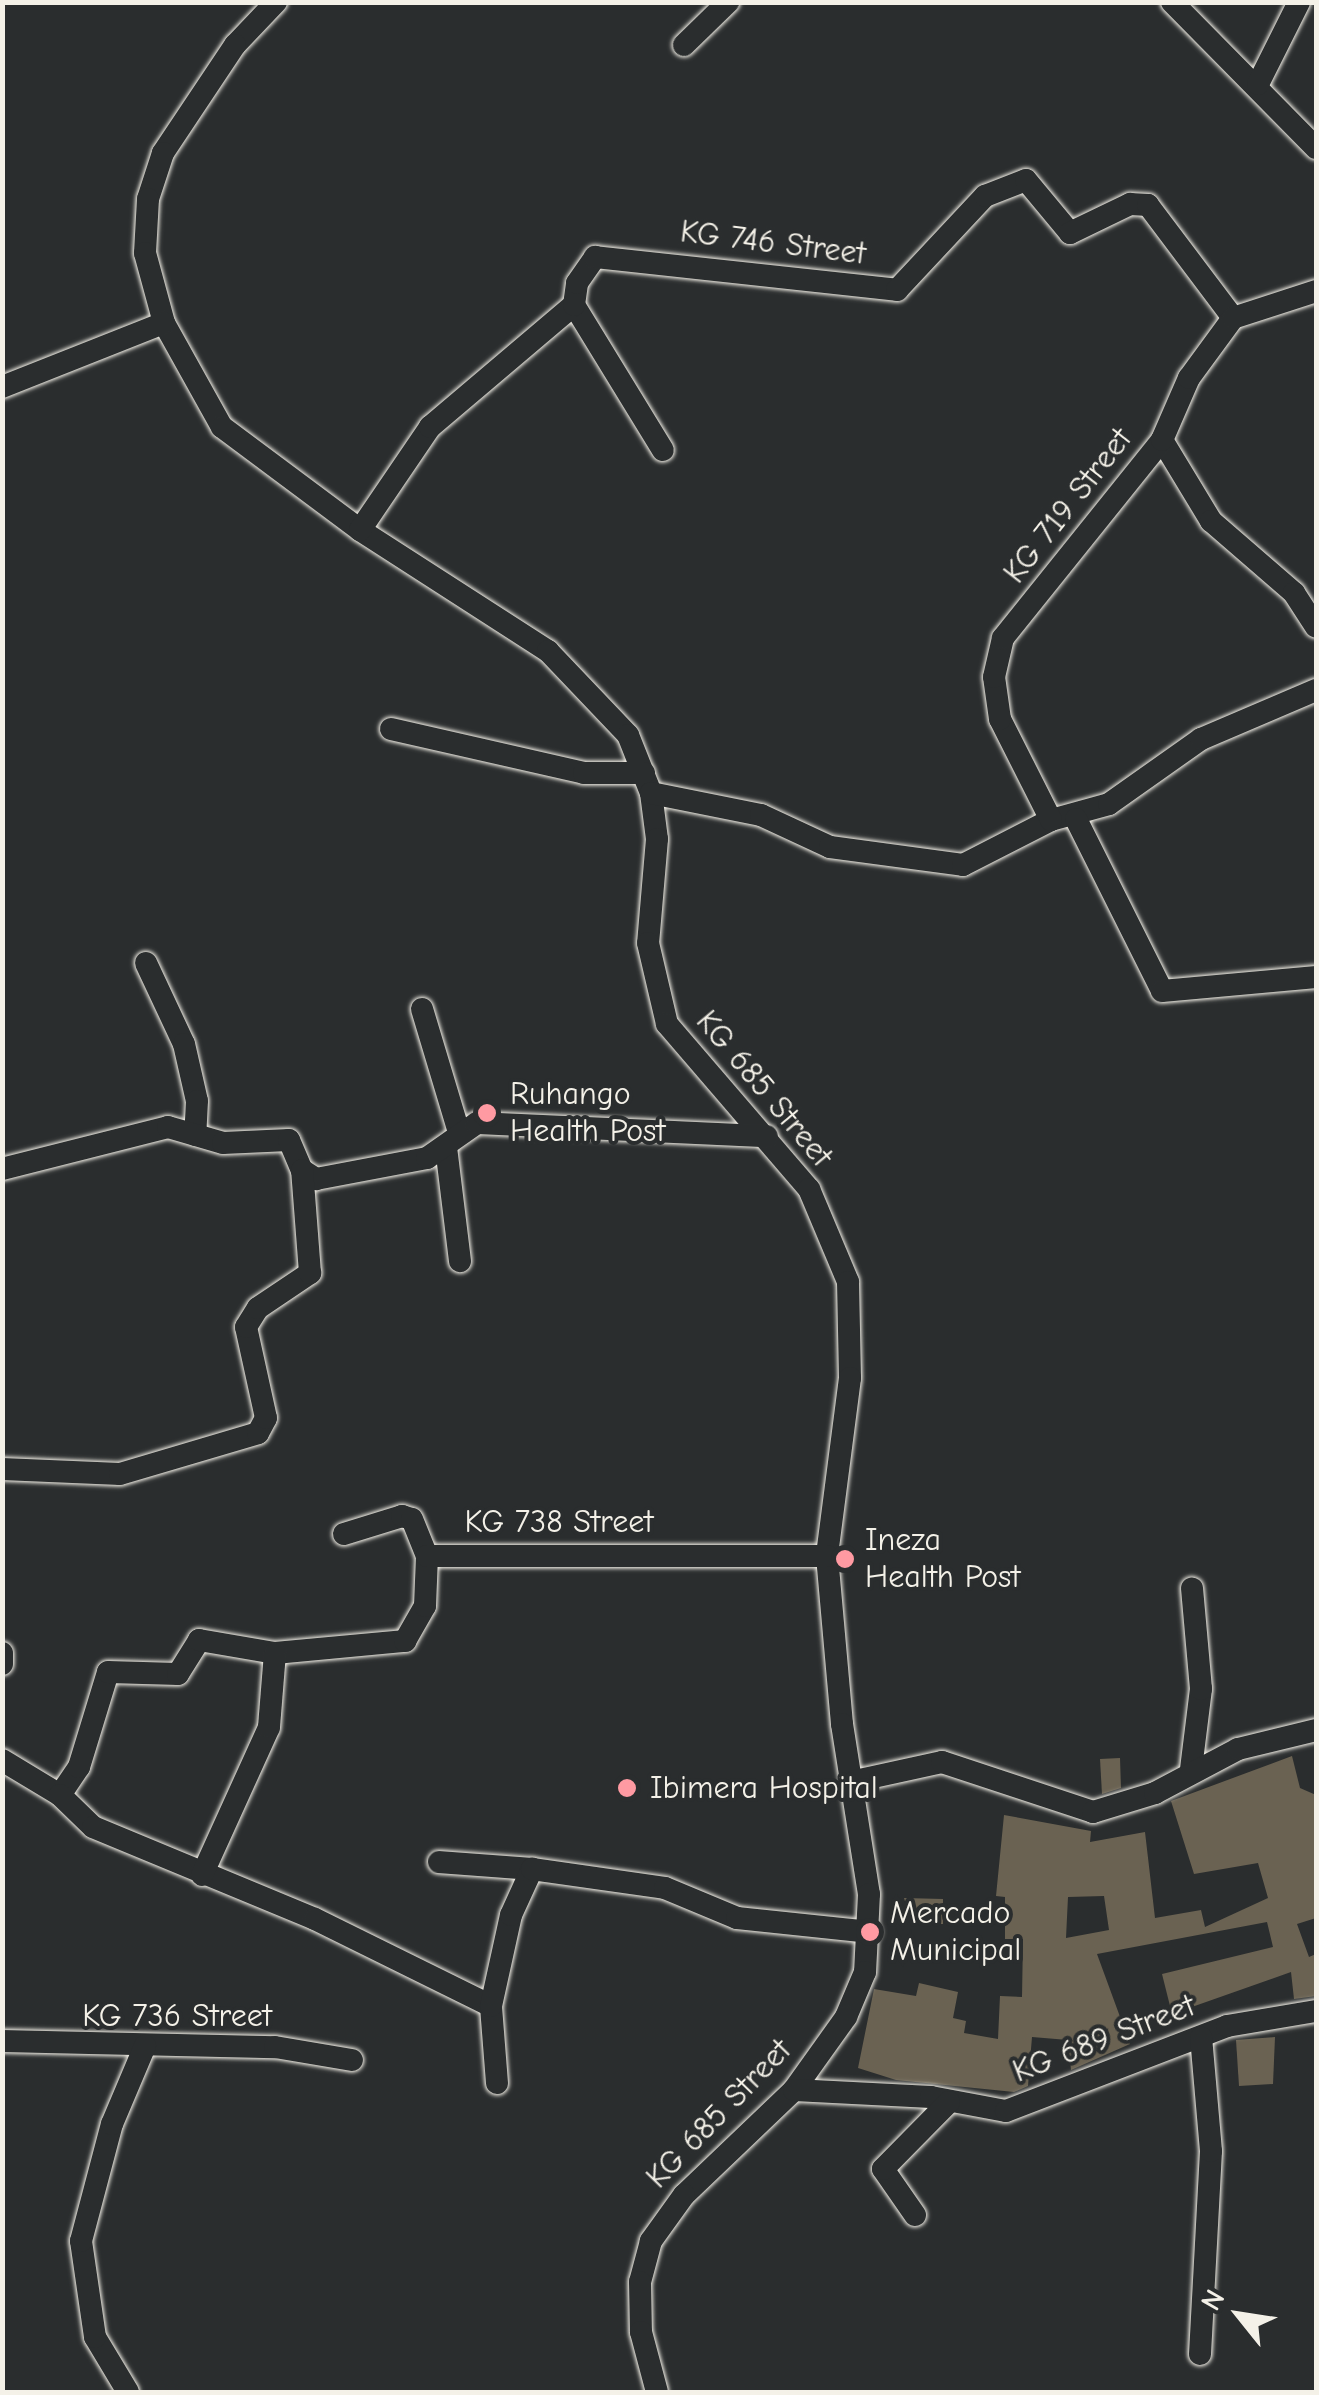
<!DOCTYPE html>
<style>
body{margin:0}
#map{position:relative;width:1319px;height:2395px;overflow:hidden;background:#2a2d2e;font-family:"Comic Neue",sans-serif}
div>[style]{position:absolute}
.building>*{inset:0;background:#6a6252}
.roads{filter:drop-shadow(0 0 2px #f4f1e8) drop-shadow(0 0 2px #f4f1e8)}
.minor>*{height:22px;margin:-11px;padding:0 11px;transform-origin:11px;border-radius:11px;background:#2a2d2e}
.dots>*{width:28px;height:28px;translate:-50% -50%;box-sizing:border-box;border:5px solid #2a2d2e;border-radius:50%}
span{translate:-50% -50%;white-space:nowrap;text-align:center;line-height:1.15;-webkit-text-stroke:8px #2a2d2e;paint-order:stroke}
.street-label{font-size:32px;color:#f4f1e8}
.poi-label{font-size:32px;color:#f4f1e8}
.left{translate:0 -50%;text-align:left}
.frame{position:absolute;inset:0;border:5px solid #f4f1e8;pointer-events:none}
.north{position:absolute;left:1189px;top:2265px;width:100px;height:100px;-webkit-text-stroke:8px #2a2d2e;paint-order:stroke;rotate:300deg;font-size:28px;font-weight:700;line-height:40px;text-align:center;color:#f4f1e8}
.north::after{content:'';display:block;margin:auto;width:35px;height:45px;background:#f4f1e8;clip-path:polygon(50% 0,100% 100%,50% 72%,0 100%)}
</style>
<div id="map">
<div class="building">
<i style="clip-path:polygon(evenodd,1292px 1756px,1300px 1788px,1316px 1795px,1316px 1918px,1297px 1924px,1309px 1957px,1316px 1954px,1316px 1996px,1294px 1999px,1291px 1972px,1172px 2014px,1162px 1974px,1273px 1947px,1267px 1922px,1097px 1954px,1130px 2044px,1071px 2070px,1068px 2040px,1032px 2037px,1028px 2086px,1014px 2092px,896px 2080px,858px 2068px,874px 1989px,916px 1996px,919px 1983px,958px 1992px,953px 2018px,966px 2021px,964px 2033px,998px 2039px,1000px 1996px,1022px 1997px,1023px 1939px,1005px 1939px,1005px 1897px,996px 1896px,1004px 1815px,1091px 1831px,1090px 1842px,1145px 1832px,1155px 1918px,1201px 1910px,1205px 1927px,1268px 1898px,1258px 1863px,1194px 1874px,1171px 1801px,1292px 1756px,1104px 1896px,1109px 1930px,1066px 1938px,1068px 1897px,1104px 1896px)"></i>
<i style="clip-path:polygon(1120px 1758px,1121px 1788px,1102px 1794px,1100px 1759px)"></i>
<i style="clip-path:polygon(904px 1898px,943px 1899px,943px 1924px,912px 1924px)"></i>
<i style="clip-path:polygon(1275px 2037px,1273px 2084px,1239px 2086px,1236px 2040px)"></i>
</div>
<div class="roads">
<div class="minor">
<i style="left:276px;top:2px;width:59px;rotate:133.6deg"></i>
<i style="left:235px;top:45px;width:130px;rotate:123.7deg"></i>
<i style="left:163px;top:153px;width:48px;rotate:108.1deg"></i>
<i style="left:148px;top:199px;width:54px;rotate:93.2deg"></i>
<i style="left:145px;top:253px;width:73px;rotate:74.8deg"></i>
<i style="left:164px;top:323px;width:119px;rotate:60.9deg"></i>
<i style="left:222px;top:427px;width:172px;rotate:36.7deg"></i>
<i style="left:360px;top:530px;width:224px;rotate:32.8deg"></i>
<i style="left:548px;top:651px;width:116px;rotate:46.4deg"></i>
<i style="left:628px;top:735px;width:62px;rotate:68.4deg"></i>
<i style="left:651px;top:793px;width:46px;rotate:82.6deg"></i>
<i style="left:657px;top:839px;width:104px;rotate:94.9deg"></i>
<i style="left:648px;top:943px;width:83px;rotate:76.8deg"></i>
<i style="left:667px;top:1024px;width:218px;rotate:49.3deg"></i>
<i style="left:809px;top:1189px;width:101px;rotate:67.2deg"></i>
<i style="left:848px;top:1282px;width:96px;rotate:88.8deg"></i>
<i style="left:850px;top:1378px;width:179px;rotate:97.4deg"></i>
<i style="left:827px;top:1556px;width:169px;rotate:84.9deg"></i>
<i style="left:842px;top:1724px;width:172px;rotate:81deg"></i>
<i style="left:869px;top:1894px;width:78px;rotate:92.9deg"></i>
<i style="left:865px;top:1972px;width:49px;rotate:112.9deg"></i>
<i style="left:846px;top:2017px;width:90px;rotate:125.5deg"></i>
<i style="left:794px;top:2090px;width:152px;rotate:136.3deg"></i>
<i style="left:684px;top:2195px;width:57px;rotate:125.7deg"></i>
<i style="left:651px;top:2241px;width:42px;rotate:105deg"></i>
<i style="left:640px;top:2282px;width:50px;rotate:88.9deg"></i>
<i style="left:641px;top:2332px;width:62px;rotate:75.1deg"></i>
<i style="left:1172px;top:2px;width:205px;rotate:45.4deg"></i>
<i style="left:684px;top:45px;width:62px;rotate:-44.3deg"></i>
<i style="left:1258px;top:84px;width:92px;rotate:-63.4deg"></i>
<i style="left:574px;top:305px;width:170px;rotate:58.5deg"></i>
<i style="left:2px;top:387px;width:174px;rotate:-21.6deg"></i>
<i style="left:1162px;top:440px;width:95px;rotate:58.8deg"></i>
<i style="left:1211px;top:521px;width:110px;rotate:40.9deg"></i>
<i style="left:1294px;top:593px;width:40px;rotate:57.1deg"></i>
<i style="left:360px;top:530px;width:125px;rotate:-55.8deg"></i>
<i style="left:430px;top:427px;width:189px;rotate:-40.3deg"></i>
<i style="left:574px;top:305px;width:22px;rotate:-82deg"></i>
<i style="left:577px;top:283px;width:32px;rotate:-55deg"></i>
<i style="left:595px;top:257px;width:304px;rotate:6.2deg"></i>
<i style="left:897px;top:290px;width:129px;rotate:-46.9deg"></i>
<i style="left:985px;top:196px;width:44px;rotate:-21.3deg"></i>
<i style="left:1026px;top:180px;width:69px;rotate:50.3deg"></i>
<i style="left:1070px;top:233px;width:67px;rotate:-25.8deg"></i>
<i style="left:1130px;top:204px;width:18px;rotate:3deg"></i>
<i style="left:1148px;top:205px;width:141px;rotate:53deg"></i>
<i style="left:391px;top:729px;width:198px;rotate:12.8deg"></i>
<i style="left:584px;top:773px;width:60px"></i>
<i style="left:651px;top:793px;width:112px;rotate:11.3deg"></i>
<i style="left:761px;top:815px;width:76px;rotate:24.9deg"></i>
<i style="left:830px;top:847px;width:134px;rotate:7.7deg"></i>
<i style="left:963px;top:865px;width:99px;rotate:-27.1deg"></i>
<i style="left:1051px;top:820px;width:60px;rotate:-15.4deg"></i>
<i style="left:1109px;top:804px;width:113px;rotate:-35.2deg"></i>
<i style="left:1201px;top:739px;width:125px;rotate:-23.1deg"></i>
<i style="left:1076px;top:819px;width:192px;rotate:63.4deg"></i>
<i style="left:1162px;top:991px;width:155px;rotate:-5.2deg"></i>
<i style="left:1051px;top:820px;width:113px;rotate:-116.8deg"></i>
<i style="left:1000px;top:719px;width:42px;rotate:-98.1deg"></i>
<i style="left:994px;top:677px;width:40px;rotate:-77deg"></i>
<i style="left:1003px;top:638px;width:254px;rotate:-51.2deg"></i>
<i style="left:1162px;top:440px;width:68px;rotate:-66.5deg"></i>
<i style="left:1189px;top:378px;width:74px;rotate:-53.7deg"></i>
<i style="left:1233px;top:318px;width:87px;rotate:-18deg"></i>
<i style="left:146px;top:963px;width:89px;rotate:64.9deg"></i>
<i style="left:184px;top:1044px;width:58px;rotate:77.2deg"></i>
<i style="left:197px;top:1101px;width:34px;rotate:93deg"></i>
<i style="left:422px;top:1009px;width:125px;rotate:73.3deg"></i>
<i style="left:446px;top:1147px;width:115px;rotate:83deg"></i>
<i style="left:2px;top:1169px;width:171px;rotate:-14.2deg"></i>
<i style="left:168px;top:1127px;width:57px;rotate:16.2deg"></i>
<i style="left:223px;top:1143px;width:66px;rotate:-2.6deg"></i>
<i style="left:289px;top:1140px;width:33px;rotate:67deg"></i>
<i style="left:302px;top:1170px;width:17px;rotate:33deg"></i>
<i style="left:316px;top:1179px;width:113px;rotate:-10.7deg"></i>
<i style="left:427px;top:1158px;width:61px;rotate:-35deg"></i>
<i style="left:477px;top:1123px;width:290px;rotate:2.6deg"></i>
<i style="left:2px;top:1469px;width:118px;rotate:2.4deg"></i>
<i style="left:120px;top:1474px;width:144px;rotate:-16.5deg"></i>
<i style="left:258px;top:1433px;width:17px;rotate:-62deg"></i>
<i style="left:266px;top:1418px;width:93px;rotate:-102.4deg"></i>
<i style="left:246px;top:1327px;width:22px;rotate:-58deg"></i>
<i style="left:258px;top:1308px;width:63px;rotate:-33.9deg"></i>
<i style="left:310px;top:1273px;width:103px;rotate:-94.4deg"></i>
<i style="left:344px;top:1534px;width:61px;rotate:-17.2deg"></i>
<i style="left:402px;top:1516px;width:10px;rotate:17deg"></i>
<i style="left:412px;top:1519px;width:40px;rotate:68deg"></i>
<i style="left:2px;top:1653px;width:11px;rotate:90deg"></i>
<i style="left:2px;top:1760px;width:68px;rotate:31.1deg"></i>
<i style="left:60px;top:1795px;width:34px;rotate:-56deg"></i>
<i style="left:79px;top:1767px;width:99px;rotate:-73deg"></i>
<i style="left:108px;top:1672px;width:70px;rotate:1.6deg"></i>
<i style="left:178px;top:1674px;width:40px;rotate:-58deg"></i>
<i style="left:199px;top:1640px;width:77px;rotate:9.7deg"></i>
<i style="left:275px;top:1653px;width:131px;rotate:-5.3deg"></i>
<i style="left:405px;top:1641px;width:40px;rotate:-60.3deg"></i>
<i style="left:425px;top:1606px;width:50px;rotate:-87.7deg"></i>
<i style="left:427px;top:1556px;width:400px"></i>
<i style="left:1191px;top:1769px;width:81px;rotate:-82.9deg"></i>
<i style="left:1201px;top:1689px;width:101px;rotate:-95.1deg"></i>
<i style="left:855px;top:1781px;width:89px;rotate:-12.3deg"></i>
<i style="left:942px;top:1762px;width:159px;rotate:18.3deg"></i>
<i style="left:1093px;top:1812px;width:65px;rotate:-17deg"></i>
<i style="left:1155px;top:1793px;width:94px;rotate:-27.9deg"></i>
<i style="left:1238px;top:1749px;width:80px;rotate:-13.7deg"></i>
<i style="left:60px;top:1795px;width:46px;rotate:44.1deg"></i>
<i style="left:93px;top:1827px;width:240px;rotate:22.5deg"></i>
<i style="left:315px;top:1919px;width:196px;rotate:26.3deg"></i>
<i style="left:439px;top:1862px;width:93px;rotate:4.3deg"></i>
<i style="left:202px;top:1875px;width:162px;rotate:-65.6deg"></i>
<i style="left:269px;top:1727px;width:74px;rotate:-85.4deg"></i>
<i style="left:2px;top:2041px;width:273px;rotate:1.3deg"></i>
<i style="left:275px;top:2047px;width:78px;rotate:9.6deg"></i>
<i style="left:497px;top:2083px;width:77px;rotate:-94.5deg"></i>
<i style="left:491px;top:2006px;width:93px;rotate:-77.6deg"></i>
<i style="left:511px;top:1915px;width:51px;rotate:-65.5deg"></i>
<i style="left:532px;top:1869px;width:134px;rotate:8.1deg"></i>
<i style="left:665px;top:1888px;width:78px;rotate:22.6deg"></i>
<i style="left:737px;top:1918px;width:134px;rotate:6deg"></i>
<i style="left:794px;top:2090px;width:137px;rotate:2.9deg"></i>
<i style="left:931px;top:2097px;width:76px;rotate:10.6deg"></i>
<i style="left:1006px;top:2111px;width:237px;rotate:-21deg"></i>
<i style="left:1227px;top:2026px;width:90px;rotate:-9.6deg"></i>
<i style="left:915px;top:2215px;width:56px;rotate:-124.8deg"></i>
<i style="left:883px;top:2169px;width:94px;rotate:-45.4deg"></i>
<i style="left:1200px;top:2354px;width:203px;rotate:-86.9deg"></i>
<i style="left:1211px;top:2151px;width:114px;rotate:-95deg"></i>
<i style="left:128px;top:2392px;width:64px;rotate:-121deg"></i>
<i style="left:95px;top:2337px;width:97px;rotate:-98.3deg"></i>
<i style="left:81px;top:2241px;width:121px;rotate:-75.2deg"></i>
<i style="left:112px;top:2124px;width:85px;rotate:-67.1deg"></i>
</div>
</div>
<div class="dots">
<i style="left:487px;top:1113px;background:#ff9aa2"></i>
<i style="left:845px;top:1559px;background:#ff9aa2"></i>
<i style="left:627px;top:1788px;background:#ff9aa2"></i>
<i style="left:870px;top:1932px;background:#ff9aa2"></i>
</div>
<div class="street-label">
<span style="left:773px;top:243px;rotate:7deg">KG 746 Street</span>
<span style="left:1068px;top:506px;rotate:-52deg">KG 719 Street</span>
<span style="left:764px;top:1089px;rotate:50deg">KG 685 Street</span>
<span style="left:559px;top:1522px">KG 738 Street</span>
<span style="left:177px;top:2016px">KG 736 Street</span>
<span style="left:1104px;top:2039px;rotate:-21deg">KG 689 Street</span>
<span style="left:719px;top:2114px;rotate:-46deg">KG 685 Street</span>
</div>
<div class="poi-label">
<span class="left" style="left:510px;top:1113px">Ruhango<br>Health Post</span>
<span class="left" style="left:865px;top:1559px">Ineza<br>Health Post</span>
<span class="left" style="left:650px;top:1788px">Ibimera Hospital</span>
<span class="left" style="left:890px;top:1932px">Mercado<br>Municipal</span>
</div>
<div class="frame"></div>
<div class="north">N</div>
</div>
